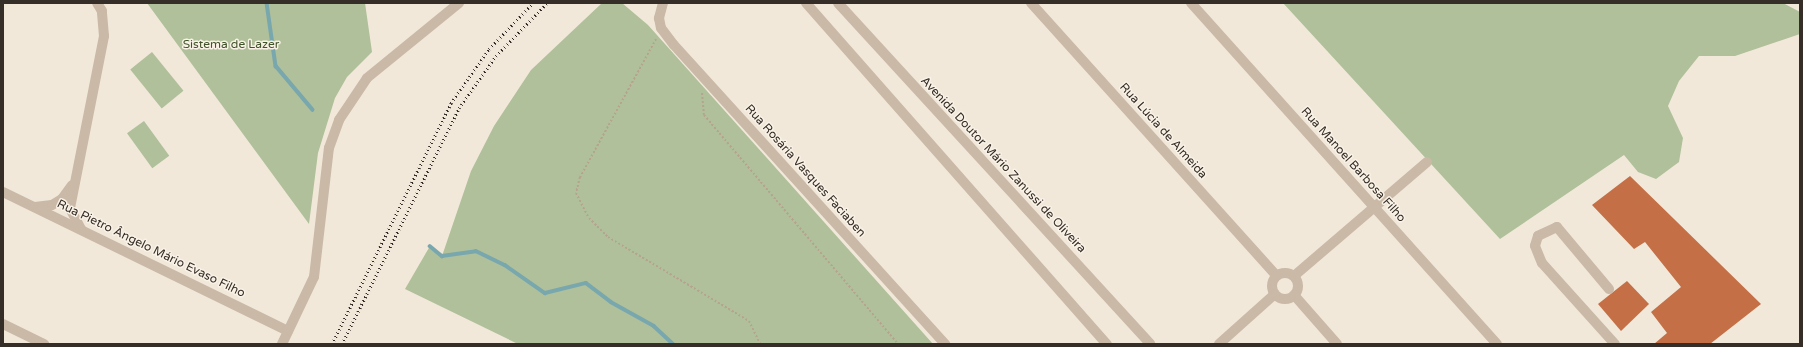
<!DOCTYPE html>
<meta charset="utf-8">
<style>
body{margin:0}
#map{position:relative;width:1803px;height:347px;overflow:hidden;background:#f1e8da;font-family:"Varela Round",sans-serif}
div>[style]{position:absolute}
.green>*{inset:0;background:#b0c09a;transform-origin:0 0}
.stream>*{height:3.5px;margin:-1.75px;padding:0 1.75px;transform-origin:1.75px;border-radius:1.75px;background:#79a7ae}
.building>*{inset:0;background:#c46f45}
.path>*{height:2px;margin-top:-1px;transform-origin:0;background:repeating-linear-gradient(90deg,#b5a390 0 2px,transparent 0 4px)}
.minor>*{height:10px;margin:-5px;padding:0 5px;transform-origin:5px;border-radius:5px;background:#c9b9a6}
.minor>.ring{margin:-5px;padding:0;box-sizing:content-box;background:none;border:10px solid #c9b9a6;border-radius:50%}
.rail>*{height:3px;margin-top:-1.5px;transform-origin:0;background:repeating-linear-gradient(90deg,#352d27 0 1px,transparent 0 4px)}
span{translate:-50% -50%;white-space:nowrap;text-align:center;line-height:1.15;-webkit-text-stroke:3px #f9f2e6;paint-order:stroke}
.park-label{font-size:12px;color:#41532b}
.street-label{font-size:12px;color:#352d27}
.frame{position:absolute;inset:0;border:4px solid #352d27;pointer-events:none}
</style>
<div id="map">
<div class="green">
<i style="clip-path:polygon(147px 3px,365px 3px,372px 52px,347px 77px,335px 98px,318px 153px,309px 224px)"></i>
<i style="clip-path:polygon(602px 3px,622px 3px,648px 25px,933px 344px,518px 344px,405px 289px,430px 246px,442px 256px,471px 171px,494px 126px,531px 70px)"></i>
<i style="clip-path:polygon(1283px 3px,1783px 3px,1800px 12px,1800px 34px,1735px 56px,1699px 56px,1679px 81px,1668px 106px,1683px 138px,1679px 162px,1656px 179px,1638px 172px,1624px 155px,1500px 239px)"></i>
<i style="left:152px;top:52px;width:50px;height:28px;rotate:51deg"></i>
<i style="left:144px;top:121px;width:43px;height:21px;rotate:54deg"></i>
</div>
<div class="stream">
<i style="left:267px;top:3px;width:64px;rotate:81.9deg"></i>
<i style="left:276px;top:66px;width:57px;rotate:49.9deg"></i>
<i style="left:430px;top:246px;width:16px;rotate:40deg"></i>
<i style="left:442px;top:256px;width:34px;rotate:-8deg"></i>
<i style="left:476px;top:251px;width:32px;rotate:26deg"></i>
<i style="left:505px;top:265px;width:49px;rotate:35deg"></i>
<i style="left:545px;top:293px;width:42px;rotate:-13.7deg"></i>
<i style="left:586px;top:283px;width:31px;rotate:37deg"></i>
<i style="left:611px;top:302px;width:49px;rotate:29.2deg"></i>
<i style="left:654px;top:326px;width:26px;rotate:43deg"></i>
</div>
<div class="building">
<i style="clip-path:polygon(1630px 176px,1761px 304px,1710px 344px,1654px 344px,1667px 333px,1651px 312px,1681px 287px,1645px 242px,1634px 249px,1592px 205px)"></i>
<i style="clip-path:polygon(1627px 281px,1649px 304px,1621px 331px,1598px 304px)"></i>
</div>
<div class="path">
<i style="left:656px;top:39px;width:158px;rotate:118.8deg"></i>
<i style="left:580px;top:177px;width:16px;rotate:104deg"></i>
<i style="left:576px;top:193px;width:28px;rotate:63deg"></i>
<i style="left:589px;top:218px;width:27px;rotate:45deg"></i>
<i style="left:608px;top:237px;width:164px;rotate:30.8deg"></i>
<i style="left:749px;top:321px;width:25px;rotate:64deg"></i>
<i style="left:702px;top:93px;width:22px;rotate:85deg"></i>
<i style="left:704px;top:115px;width:300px;rotate:49.7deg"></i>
</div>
<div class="minor">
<i style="left:663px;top:3px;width:16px;rotate:105deg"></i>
<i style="left:659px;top:18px;width:10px;rotate:79deg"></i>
<i style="left:661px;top:28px;width:21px;rotate:53deg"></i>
<i style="left:674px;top:45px;width:404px;rotate:47.8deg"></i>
<i style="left:806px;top:3px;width:455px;rotate:48.6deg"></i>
<i style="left:838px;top:3px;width:462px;rotate:47.5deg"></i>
<i style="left:1031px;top:3px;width:367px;rotate:48deg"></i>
<i style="left:1191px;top:3px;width:458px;rotate:48.1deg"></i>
<i style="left:3px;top:192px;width:317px;rotate:26deg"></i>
<i style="left:35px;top:207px;width:17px;rotate:-7deg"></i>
<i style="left:52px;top:205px;width:12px;rotate:-31deg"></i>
<i style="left:62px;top:199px;width:17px;rotate:-54deg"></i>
<i style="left:81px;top:229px;width:24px;rotate:-118deg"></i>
<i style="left:70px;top:208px;width:175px;rotate:-78.8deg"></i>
<i style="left:104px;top:36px;width:25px;rotate:-95deg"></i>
<i style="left:102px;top:11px;width:9px;rotate:-122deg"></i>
<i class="ring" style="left:1272px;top:273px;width:16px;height:16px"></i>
<i style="left:1294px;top:276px;width:175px;rotate:-40.6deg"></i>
<i style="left:1609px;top:289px;width:81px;rotate:-130deg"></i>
<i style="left:1557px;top:227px;width:21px;rotate:155deg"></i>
<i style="left:1538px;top:236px;width:10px;rotate:107deg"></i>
<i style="left:1535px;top:246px;width:18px;rotate:68deg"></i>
<i style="left:1542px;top:263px;width:109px;rotate:48deg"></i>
<i style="left:1294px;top:295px;width:65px;rotate:48.7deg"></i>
<i style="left:3px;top:324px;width:46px;rotate:26deg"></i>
<i style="left:282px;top:344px;width:74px;rotate:-64.5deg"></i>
<i style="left:314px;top:277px;width:130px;rotate:-83.4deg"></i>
<i style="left:329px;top:148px;width:30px;rotate:-70deg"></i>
<i style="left:339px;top:120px;width:50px;rotate:-56.3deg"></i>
<i style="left:367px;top:78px;width:119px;rotate:-39.2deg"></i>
<i style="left:1219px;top:344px;width:75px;rotate:-41.8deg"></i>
</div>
<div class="rail">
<i style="left:332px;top:344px;width:269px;rotate:-63.7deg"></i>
<i style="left:451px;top:103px;width:66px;rotate:-54.9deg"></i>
<i style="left:489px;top:49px;width:64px;rotate:-46.3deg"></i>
<i style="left:342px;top:344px;width:263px;rotate:-63.6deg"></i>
<i style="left:459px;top:108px;width:64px;rotate:-54.6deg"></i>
<i style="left:496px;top:56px;width:74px;rotate:-46.1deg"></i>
</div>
<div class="park-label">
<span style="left:231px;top:45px">Sistema de Lazer</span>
</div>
<div class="street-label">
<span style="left:1163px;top:131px;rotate:48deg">Rua Lúcia de Almeida</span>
<span style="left:1003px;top:165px;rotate:47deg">Avenida Doutor Mário Zanussi de Oliveira</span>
<span style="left:1353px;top:165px;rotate:48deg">Rua Manoel Barbosa Filho</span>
<span style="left:805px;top:171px;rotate:48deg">Rua Rosária Vasques Faciaben</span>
<span style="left:151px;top:249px;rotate:26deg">Rua Pietro Ângelo Mário Evaso Filho</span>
</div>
<div class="frame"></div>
</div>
